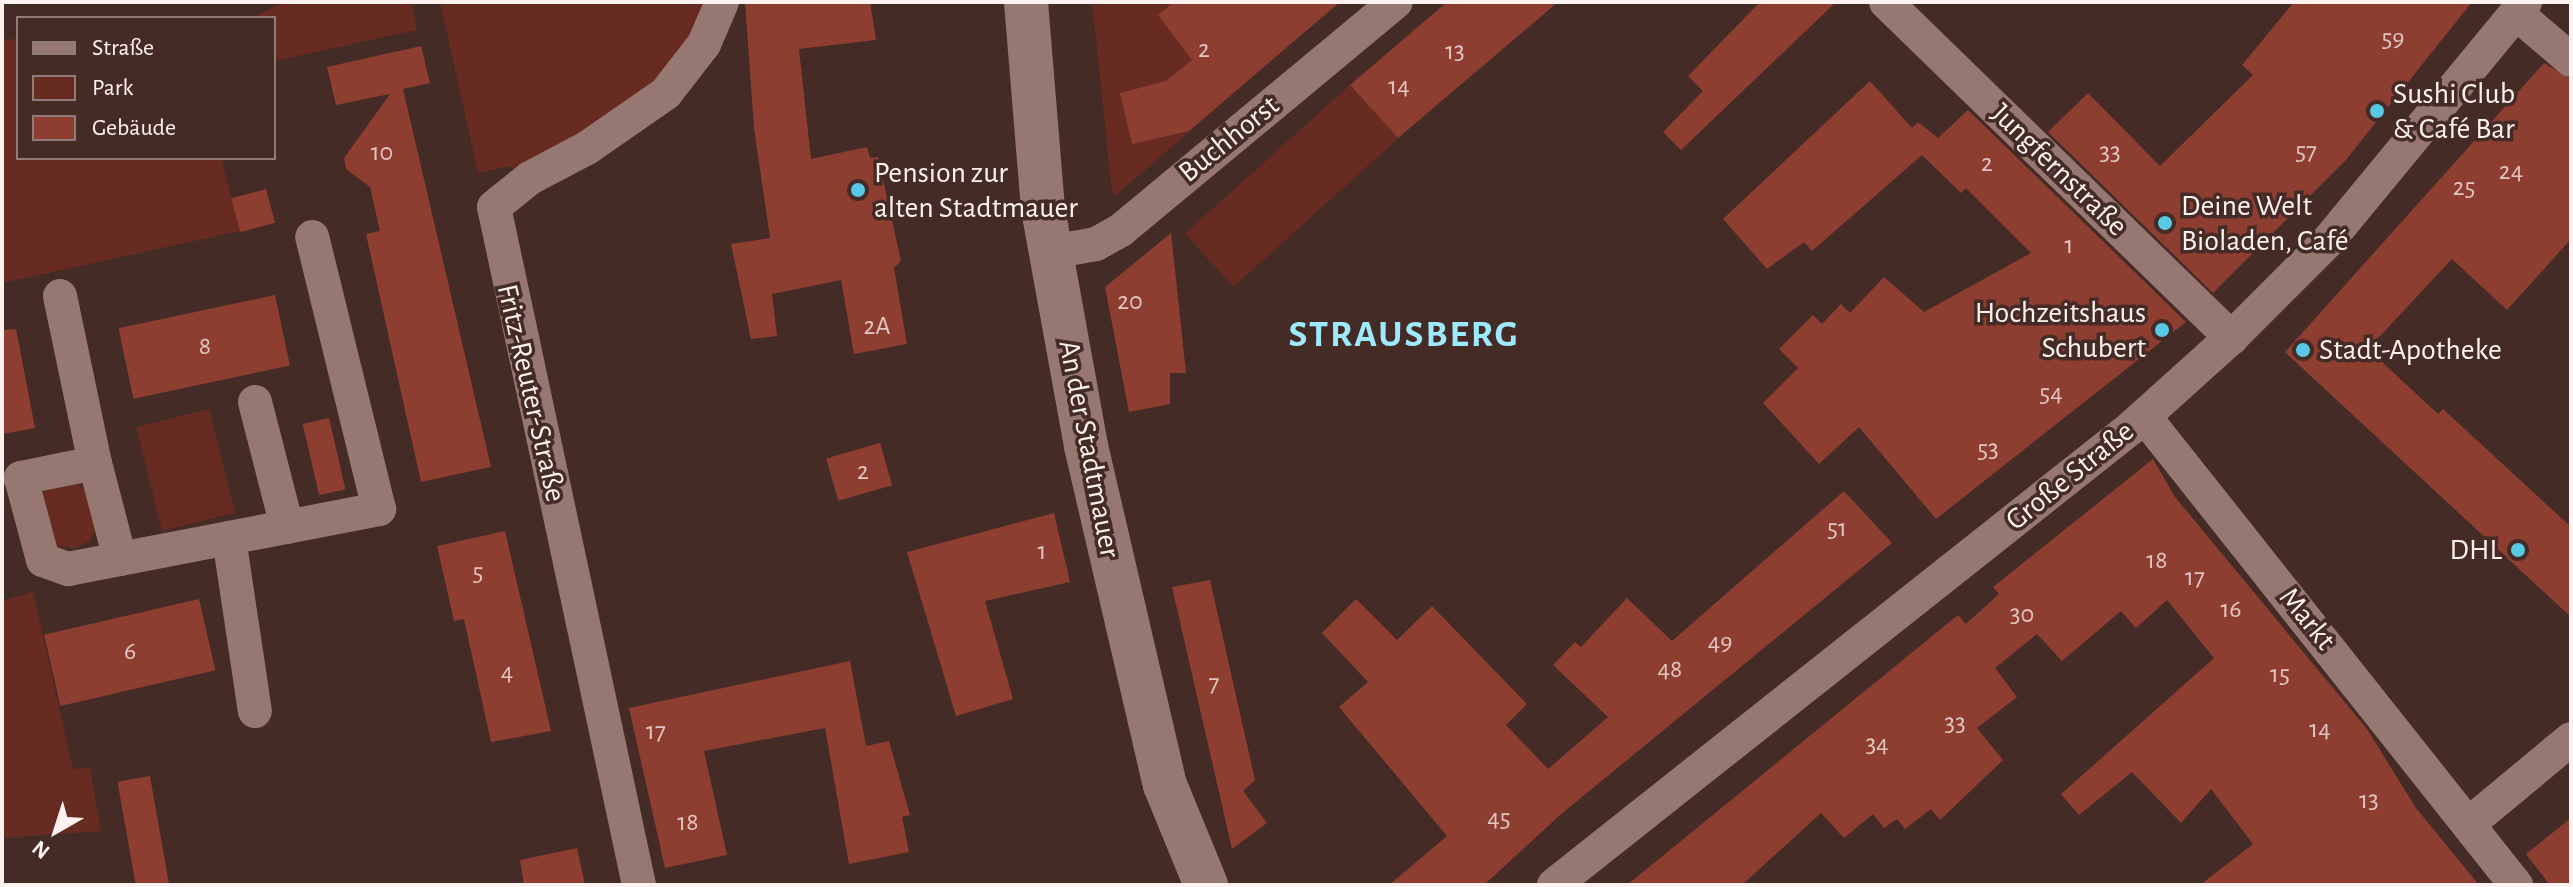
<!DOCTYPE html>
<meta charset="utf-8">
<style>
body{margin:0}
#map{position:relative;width:2573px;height:887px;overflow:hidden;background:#452b26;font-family:"Alegreya Sans",sans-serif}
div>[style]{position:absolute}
.green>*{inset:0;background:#672b22;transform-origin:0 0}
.building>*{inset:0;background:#8e3d31;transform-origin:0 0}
.street>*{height:34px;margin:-17px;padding:0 17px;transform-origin:17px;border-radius:17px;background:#977771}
.secondary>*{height:44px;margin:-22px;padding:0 22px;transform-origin:22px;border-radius:22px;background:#977771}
.dots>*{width:22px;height:22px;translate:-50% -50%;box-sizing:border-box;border:4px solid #452b26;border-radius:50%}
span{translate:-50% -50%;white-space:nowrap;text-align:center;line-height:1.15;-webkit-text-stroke:7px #452b26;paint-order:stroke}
.number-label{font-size:26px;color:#e1c5c0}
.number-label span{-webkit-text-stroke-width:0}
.poi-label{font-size:30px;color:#fdf2f0}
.left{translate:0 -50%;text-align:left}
.right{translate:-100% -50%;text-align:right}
.street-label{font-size:30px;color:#fdf2f0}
.district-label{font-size:38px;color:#9deafe;font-weight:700;letter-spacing:2px}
.frame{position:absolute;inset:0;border:4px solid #fdf2f0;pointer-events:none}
.legend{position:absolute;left:16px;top:16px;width:260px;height:144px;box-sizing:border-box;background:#452b26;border:2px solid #8f7b77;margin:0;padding:10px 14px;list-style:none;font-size:24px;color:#fdf2f0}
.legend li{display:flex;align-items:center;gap:16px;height:40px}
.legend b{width:40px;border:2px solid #8f7b77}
.north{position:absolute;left:16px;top:791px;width:80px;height:80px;-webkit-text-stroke:6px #452b26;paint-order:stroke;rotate:219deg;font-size:22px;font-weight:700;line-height:32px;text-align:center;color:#fdf2f0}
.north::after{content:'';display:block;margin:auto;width:28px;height:36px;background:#fdf2f0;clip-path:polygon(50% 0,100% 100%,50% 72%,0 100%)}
</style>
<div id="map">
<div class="green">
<i style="clip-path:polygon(283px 2px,411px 2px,417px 30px,274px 61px,274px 18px,252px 18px)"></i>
<i style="clip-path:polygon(440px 2px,722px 2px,704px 44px,530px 178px,509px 166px,478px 173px)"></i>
<i style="clip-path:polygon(1092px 2px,1188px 2px,1248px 81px,1116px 195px,1112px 192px)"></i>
<i style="clip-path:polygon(18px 39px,18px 158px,221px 158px,240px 231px,2px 283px,2px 40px)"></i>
<i style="left:1350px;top:85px;width:72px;height:222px;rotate:48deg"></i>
<i style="left:209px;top:409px;width:107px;height:75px;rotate:76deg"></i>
<i style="clip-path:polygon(67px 481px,81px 485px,91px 499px,96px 527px,90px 541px,76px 548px,56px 546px,42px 493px)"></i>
<i style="clip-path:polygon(33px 592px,73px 769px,90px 767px,101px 831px,2px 838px,2px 601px)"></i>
</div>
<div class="building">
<i style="clip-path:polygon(745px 2px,870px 2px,876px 40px,799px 49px,811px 159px,867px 147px,870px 158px,878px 157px,901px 261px,894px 268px,907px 344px,854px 354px,841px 280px,772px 294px,777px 336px,751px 339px,731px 244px,770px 238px,754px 128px)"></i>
<i style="clip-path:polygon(1174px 2px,1340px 2px,1189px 131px,1132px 144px,1120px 93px,1166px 81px,1192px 60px,1158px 15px)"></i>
<i style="clip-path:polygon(1447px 2px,1558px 2px,1398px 138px,1350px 85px)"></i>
<i style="clip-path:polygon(1760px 2px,1836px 2px,1681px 150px,1663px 132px,1703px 91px,1688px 76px)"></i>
<i style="clip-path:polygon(2294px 2px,2472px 2px,2345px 161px,2213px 293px,2048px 132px,2088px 93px,2160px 166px,2253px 75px,2242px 65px)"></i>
<i style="clip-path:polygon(421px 46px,430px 83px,403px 89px,491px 467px,421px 482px,366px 234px,380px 231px,370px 187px,346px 169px,344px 158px,390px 94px,336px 105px,327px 67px)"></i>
<i style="clip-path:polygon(2544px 63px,2571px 79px,2571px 239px,2507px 310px,2452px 259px,2368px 349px,2438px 414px,2443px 409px,2571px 527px,2571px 617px,2285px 352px)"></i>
<i style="clip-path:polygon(1870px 81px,1912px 128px,1918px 122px,1938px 138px,1968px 110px,2186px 322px,1936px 519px,1859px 427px,1819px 464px,1763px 403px,1798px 368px,1779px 349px,1813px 315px,1822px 324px,1841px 304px,1850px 313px,1884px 277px,1924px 312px,2031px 253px,1966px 188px,1961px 193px,1922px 155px,1812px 251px,1804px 242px,1767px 269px,1723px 219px)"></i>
<i style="left:266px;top:189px;width:35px;height:36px;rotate:75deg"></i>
<i style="clip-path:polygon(1171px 233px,1186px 373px,1170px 373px,1170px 404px,1129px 412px,1105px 287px)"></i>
<i style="left:275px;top:295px;width:72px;height:160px;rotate:78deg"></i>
<i style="clip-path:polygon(16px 329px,35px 428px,2px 434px,2px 330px)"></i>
<i style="left:329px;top:418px;width:73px;height:27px;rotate:77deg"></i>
<i style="left:880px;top:443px;width:44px;height:56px;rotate:74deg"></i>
<i style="clip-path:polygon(2153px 459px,2175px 497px,2367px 729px,2416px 808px,2479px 885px,2200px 885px,2253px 844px,2211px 789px,2181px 823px,2132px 772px,2079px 815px,2061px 794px,2214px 658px,2167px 600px,2136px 628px,2121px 611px,2062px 661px,2037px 634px,1995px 668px,2017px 697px,1977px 728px,2003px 760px,1940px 820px,1931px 809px,1905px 829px,1897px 819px,1884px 828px,1873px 814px,1844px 838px,1821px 813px,1742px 885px,1627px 885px,1958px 615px,1966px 624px,1999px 594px,1993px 587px)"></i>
<i style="clip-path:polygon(1844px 491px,1892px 543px,1560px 815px,1484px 885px,1389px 885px,1447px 836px,1339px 707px,1368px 682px,1322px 633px,1356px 599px,1397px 640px,1432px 606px,1527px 704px,1506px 725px,1548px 769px,1608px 717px,1553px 665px,1575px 642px,1581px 647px,1627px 598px,1672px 641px)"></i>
<i style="clip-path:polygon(1054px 513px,1070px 582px,985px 601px,1013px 699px,956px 716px,907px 552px)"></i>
<i style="clip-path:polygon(505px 531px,551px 731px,491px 742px,464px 619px,454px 621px,437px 546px)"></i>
<i style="clip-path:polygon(1210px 580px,1255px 780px,1243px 791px,1267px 823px,1232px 849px,1172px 587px)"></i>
<i style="left:199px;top:599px;width:73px;height:159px;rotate:77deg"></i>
<i style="clip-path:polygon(850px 661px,866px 746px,889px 741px,910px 815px,902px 817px,909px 852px,849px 864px,825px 728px,704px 751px,727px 855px,665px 868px,629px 708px)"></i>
<i style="left:150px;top:776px;width:111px;height:33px;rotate:80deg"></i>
<i style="clip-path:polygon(2571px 818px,2571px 885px,2550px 885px,2526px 854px)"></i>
<i style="clip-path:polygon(577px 848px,585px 885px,524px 885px,520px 860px)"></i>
</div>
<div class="street">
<i style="left:1886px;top:2px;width:482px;rotate:44.2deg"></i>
<i style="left:2516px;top:13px;width:72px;rotate:40.5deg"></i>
<i style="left:1051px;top:252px;width:46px;rotate:-10.1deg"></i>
<i style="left:1096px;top:244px;width:29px;rotate:-29deg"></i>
<i style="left:1121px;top:230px;width:357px;rotate:-39.7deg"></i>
<i style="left:60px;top:296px;width:171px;rotate:78.2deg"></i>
<i style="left:255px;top:402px;width:129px;rotate:75.6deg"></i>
<i style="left:2144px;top:416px;width:599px;rotate:51.58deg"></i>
<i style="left:229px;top:538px;width:175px;rotate:81.5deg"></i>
<i style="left:120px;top:559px;width:99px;rotate:-104.6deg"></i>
<i style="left:95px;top:463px;width:76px;rotate:168.5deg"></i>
<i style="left:21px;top:478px;width:85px;rotate:75deg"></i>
<i style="left:43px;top:560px;width:27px;rotate:20deg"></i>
<i style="left:68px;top:569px;width:317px;rotate:-10.9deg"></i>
<i style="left:379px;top:509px;width:280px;rotate:-103.8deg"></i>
<i style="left:2471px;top:822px;width:130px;rotate:-39.7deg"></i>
<i style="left:639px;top:885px;width:693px;rotate:-102.07deg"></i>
<i style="left:494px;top:207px;width:46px;rotate:-38.9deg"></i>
<i style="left:530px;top:178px;width:64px;rotate:-27.8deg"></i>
<i style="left:587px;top:148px;width:96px;rotate:-34.8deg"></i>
<i style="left:666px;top:93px;width:62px;rotate:-52.2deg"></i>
<i style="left:704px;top:44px;width:46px;rotate:-66.8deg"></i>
<i style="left:1554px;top:885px;width:737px;rotate:-38.39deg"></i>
<i style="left:2132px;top:427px;width:133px;rotate:-42deg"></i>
<i style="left:2231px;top:338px;width:137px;rotate:-45deg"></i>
<i style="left:2328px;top:241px;width:310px;rotate:-50.5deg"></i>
</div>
<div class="secondary">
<i style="left:1026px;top:2px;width:208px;rotate:85.3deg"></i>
<i style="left:1043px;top:209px;width:241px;rotate:79.7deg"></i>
<i style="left:1086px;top:446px;width:348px;rotate:76.9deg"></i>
<i style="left:1165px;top:785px;width:108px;rotate:67.7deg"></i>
</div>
<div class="dots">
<i style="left:2377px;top:111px;background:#58c8e4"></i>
<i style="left:858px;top:190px;background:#58c8e4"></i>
<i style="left:2165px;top:223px;background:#58c8e4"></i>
<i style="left:2162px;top:330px;background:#58c8e4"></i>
<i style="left:2303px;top:350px;background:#58c8e4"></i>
<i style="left:2518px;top:550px;background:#58c8e4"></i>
</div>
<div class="number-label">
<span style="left:2393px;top:39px">59</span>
<span style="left:1204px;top:50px">2</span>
<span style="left:1455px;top:52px">13</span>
<span style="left:1399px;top:87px">14</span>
<span style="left:2306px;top:152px">57</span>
<span style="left:382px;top:153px">10</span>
<span style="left:2110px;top:153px">33</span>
<span style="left:1987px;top:164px">2</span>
<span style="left:2511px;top:172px">24</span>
<span style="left:2464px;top:188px">25</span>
<span style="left:2069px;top:246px">1</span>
<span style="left:1130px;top:302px">20</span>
<span style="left:877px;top:327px">2A</span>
<span style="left:205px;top:347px">8</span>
<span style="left:2051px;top:394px">54</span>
<span style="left:1988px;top:450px">53</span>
<span style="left:863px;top:472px">2</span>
<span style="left:1837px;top:529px">51</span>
<span style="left:1042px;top:552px">1</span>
<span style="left:2157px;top:561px">18</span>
<span style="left:478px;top:573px">5</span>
<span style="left:2195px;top:578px">17</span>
<span style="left:2231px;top:610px">16</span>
<span style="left:2022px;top:615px">30</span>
<span style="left:1720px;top:643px">49</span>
<span style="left:130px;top:652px">6</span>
<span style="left:1670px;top:670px">48</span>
<span style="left:507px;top:673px">4</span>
<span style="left:2280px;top:675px">15</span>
<span style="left:1214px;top:684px">7</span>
<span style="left:1955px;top:724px">33</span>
<span style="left:2320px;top:730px">14</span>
<span style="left:656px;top:732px">17</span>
<span style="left:1877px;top:745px">34</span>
<span style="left:2369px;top:801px">13</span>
<span style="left:1499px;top:819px">45</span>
<span style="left:688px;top:823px">18</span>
</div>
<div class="poi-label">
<span class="left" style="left:2393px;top:111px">Sushi Club<br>&amp; Café Bar</span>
<span class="left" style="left:874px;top:190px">Pension zur<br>alten Stadtmauer</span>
<span class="left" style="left:2181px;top:223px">Deine Welt<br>Bioladen, Café</span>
<span class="right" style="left:2146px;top:330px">Hochzeitshaus<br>Schubert</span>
<span class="left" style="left:2319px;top:350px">Stadt-Apotheke</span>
<span class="right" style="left:2502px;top:550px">DHL</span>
</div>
<div class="street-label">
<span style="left:1229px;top:139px;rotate:-39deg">Buchhorst</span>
<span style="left:2059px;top:170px;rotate:44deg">Jungfernstraße</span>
<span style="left:531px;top:393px;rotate:77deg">Fritz-Reuter-Straße</span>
<span style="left:1089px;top:449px;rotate:79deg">An der Stadtmauer</span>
<span style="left:2070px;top:476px;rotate:-39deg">Große Straße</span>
<span style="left:2307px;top:619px;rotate:51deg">Markt</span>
</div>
<div class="district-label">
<span style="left:1404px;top:336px">STRAUSBERG</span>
</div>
<div class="frame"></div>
<ul class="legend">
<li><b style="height:10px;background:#977771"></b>Straße</li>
<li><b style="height:22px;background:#672b22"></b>Park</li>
<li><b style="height:22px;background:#8e3d31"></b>Gebäude</li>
</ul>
<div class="north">N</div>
</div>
